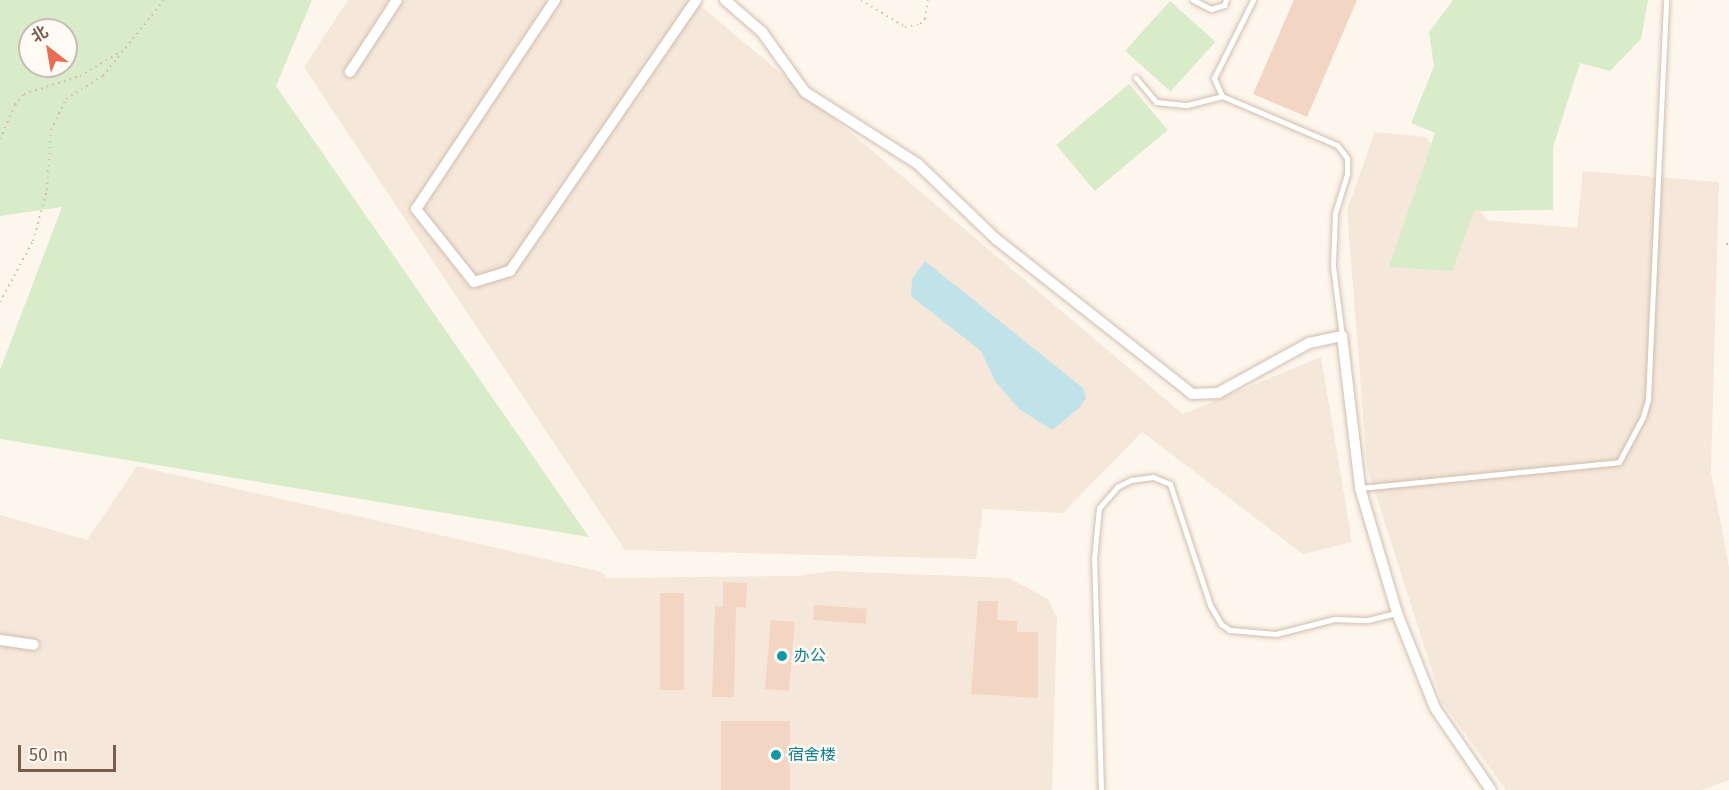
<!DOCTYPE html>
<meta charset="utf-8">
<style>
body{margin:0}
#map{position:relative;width:1729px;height:790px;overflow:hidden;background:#fdf6ec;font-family:"Fira Sans","Noto Sans SC",sans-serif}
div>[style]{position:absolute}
.residential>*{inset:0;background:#f5e8da}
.green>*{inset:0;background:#d8ecc9;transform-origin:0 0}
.water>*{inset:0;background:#bfe3e8}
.building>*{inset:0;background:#f3d5c3;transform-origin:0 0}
.path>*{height:2px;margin-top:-1px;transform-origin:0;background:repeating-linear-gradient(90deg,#d9b8a5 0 1.5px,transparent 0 6px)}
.roads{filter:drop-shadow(0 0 2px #d1beb0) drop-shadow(0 0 2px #d1beb0)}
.lane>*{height:5px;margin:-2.5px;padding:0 2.5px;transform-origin:2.5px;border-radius:2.5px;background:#fff}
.street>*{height:10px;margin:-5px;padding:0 5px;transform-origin:5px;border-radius:5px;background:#fff}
.dots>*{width:16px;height:16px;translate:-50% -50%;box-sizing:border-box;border:3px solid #fffaf3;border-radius:50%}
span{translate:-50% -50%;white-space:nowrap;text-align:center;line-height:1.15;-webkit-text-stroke:4.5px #fffaf3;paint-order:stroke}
.culture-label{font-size:16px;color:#0d838f}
.left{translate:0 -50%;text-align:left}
.north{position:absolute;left:18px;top:18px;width:60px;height:60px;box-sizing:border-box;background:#fffaf3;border:2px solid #cabbb1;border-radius:50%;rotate:329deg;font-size:16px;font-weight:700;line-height:24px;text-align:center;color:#7a5c4d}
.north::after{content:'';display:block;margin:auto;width:21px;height:27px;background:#e76f51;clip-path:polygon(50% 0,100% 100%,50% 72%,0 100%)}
.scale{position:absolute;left:18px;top:745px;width:98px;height:27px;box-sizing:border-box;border:3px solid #7a5c4d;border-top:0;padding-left:8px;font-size:18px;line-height:21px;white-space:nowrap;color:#7a5c4d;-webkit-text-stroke:4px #fffaf3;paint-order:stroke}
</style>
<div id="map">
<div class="residential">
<i style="clip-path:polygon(348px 0,694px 0,1183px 414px,1321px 357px,1352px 542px,1303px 554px,1142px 432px,1063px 513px,983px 509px,976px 559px,625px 550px,304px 67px)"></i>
<i style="clip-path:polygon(1375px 132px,1426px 137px,1487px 220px,1577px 228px,1583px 171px,1719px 182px,1711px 472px,1729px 567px,1729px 780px,1702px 790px,1506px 790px,1442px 702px,1367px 467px,1347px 210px)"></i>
<i style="clip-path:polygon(137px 466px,602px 572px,607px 578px,796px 576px,832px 571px,1009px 578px,1048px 599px,1057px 618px,1052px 790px,0 790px,0 515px,87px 540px)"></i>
</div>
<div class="green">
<i style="clip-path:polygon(evenodd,0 0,312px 0,276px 86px,589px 537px,0 439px,0 370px,62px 207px,0 216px,0 0,30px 30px,66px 30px,66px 66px,30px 66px,30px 30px)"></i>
<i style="clip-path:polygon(1453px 0,1648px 0,1641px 39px,1610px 71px,1580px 63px,1553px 147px,1553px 210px,1474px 211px,1452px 271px,1389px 267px,1435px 133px,1411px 123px,1434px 66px,1429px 32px)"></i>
<i style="left:1170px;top:1px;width:61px;height:67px;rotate:42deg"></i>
<i style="left:1129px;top:84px;width:60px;height:95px;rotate:50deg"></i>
</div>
<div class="water">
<i style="clip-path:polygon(925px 261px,1083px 388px,1086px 398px,1079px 408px,1052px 430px,1019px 409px,995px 381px,981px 351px,911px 296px,912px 279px)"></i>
</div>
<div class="building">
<i style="clip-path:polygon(1294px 0,1357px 0,1307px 117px,1253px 94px)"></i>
<i style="clip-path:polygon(723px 582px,747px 583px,746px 608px,736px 607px,734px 697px,712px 697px,715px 606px,723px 607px)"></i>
<i style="left:660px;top:593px;width:24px;height:97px"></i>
<i style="clip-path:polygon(978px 601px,998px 601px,997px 620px,1017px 621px,1017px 632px,1038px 632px,1038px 698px,971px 694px)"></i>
<i style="left:814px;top:605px;width:53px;height:15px;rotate:4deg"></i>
<i style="left:771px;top:620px;width:24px;height:69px;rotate:5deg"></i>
<i style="left:721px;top:721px;width:69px;height:69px"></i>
</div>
<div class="path">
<i style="left:861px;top:0;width:52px;rotate:31.5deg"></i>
<i style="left:905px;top:27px;width:15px;rotate:-11deg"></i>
<i style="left:920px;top:24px;width:7px;rotate:-45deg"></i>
<i style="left:925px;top:19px;width:19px;rotate:-81deg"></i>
<i style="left:0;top:139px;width:37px;rotate:-66deg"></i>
<i style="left:15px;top:105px;width:14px;rotate:-51deg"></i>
<i style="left:24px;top:94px;width:59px;rotate:-17.8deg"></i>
<i style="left:80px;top:76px;width:49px;rotate:-30.8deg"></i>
<i style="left:1726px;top:244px;width:3px"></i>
<i style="left:0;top:302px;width:69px;rotate:-61.6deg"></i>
<i style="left:33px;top:241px;width:53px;rotate:-74.6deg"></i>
<i style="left:47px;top:190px;width:60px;rotate:-86.2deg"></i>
<i style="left:51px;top:130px;width:34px;rotate:-64deg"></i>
<i style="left:66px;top:99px;width:44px;rotate:-31.9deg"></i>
<i style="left:103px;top:76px;width:97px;rotate:-51.2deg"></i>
</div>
<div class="roads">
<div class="lane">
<i style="left:1193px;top:0;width:20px;rotate:27deg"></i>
<i style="left:1211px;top:9px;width:14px;rotate:-17deg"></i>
<i style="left:1224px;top:5px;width:5px;rotate:-68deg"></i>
<i style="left:1136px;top:78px;width:31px;rotate:50deg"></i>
<i style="left:1156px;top:102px;width:31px;rotate:6deg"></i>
<i style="left:1187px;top:105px;width:36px;rotate:-14deg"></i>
<i style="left:1222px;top:96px;width:125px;rotate:23.1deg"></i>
<i style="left:1337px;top:145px;width:16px;rotate:52deg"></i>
<i style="left:1347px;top:158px;width:16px;rotate:90deg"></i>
<i style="left:1347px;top:174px;width:41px;rotate:107.1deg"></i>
<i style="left:1335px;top:213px;width:53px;rotate:92.2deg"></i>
<i style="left:1333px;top:266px;width:71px;rotate:82.7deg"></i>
<i style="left:1222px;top:96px;width:20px;rotate:-114deg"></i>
<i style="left:1214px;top:78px;width:87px;rotate:-63.4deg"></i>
<i style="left:1360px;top:488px;width:260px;rotate:-5.7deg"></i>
<i style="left:1619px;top:462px;width:51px;rotate:-61.9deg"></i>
<i style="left:1643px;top:417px;width:19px;rotate:-74deg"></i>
<i style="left:1648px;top:399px;width:399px;rotate:-87.4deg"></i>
<i style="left:1101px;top:790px;width:231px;rotate:-91.7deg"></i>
<i style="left:1094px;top:559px;width:51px;rotate:-84.4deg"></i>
<i style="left:1099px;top:508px;width:28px;rotate:-49deg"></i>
<i style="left:1117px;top:487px;width:16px;rotate:-27deg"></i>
<i style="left:1131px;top:480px;width:22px;rotate:-8deg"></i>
<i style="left:1153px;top:477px;width:18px;rotate:22deg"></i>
<i style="left:1170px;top:484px;width:127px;rotate:71.7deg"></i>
<i style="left:1210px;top:605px;width:22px;rotate:60deg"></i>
<i style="left:1221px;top:624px;width:11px;rotate:34deg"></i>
<i style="left:1230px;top:630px;width:46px;rotate:5deg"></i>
<i style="left:1276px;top:634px;width:60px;rotate:-14.5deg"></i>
<i style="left:1334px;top:619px;width:34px;rotate:2deg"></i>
<i style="left:1368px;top:620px;width:30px;rotate:-14deg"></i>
</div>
<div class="street">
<i style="left:555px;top:0;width:251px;rotate:123.6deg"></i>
<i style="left:416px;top:209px;width:93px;rotate:51.5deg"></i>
<i style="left:474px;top:282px;width:38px;rotate:-17deg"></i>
<i style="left:510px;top:271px;width:329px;rotate:-55.5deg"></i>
<i style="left:725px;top:0;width:49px;rotate:40.9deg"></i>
<i style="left:762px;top:32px;width:74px;rotate:54.4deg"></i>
<i style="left:805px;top:92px;width:134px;rotate:32.5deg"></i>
<i style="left:918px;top:164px;width:108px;rotate:43.9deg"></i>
<i style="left:996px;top:239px;width:250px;rotate:38.3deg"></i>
<i style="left:1192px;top:394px;width:26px;rotate:-2deg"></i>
<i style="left:1218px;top:393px;width:104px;rotate:-28.8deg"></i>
<i style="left:1309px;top:343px;width:34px;rotate:-12deg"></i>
<i style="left:1342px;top:336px;width:153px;rotate:83.2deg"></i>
<i style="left:1360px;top:488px;width:130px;rotate:73.5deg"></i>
<i style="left:1397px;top:613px;width:102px;rotate:68.2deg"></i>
<i style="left:1435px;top:708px;width:99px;rotate:55.7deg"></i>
<i style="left:350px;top:72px;width:86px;rotate:-56.9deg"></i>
<i style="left:0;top:640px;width:34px;rotate:8deg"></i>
</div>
</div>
<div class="dots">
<i style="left:782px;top:656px;background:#0f9aa8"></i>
<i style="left:776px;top:755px;background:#0f9aa8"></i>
</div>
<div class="culture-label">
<span class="left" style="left:794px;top:656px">办公</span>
<span class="left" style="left:788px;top:755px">宿舍楼</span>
</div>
<div class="north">北</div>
<div class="scale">50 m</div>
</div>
